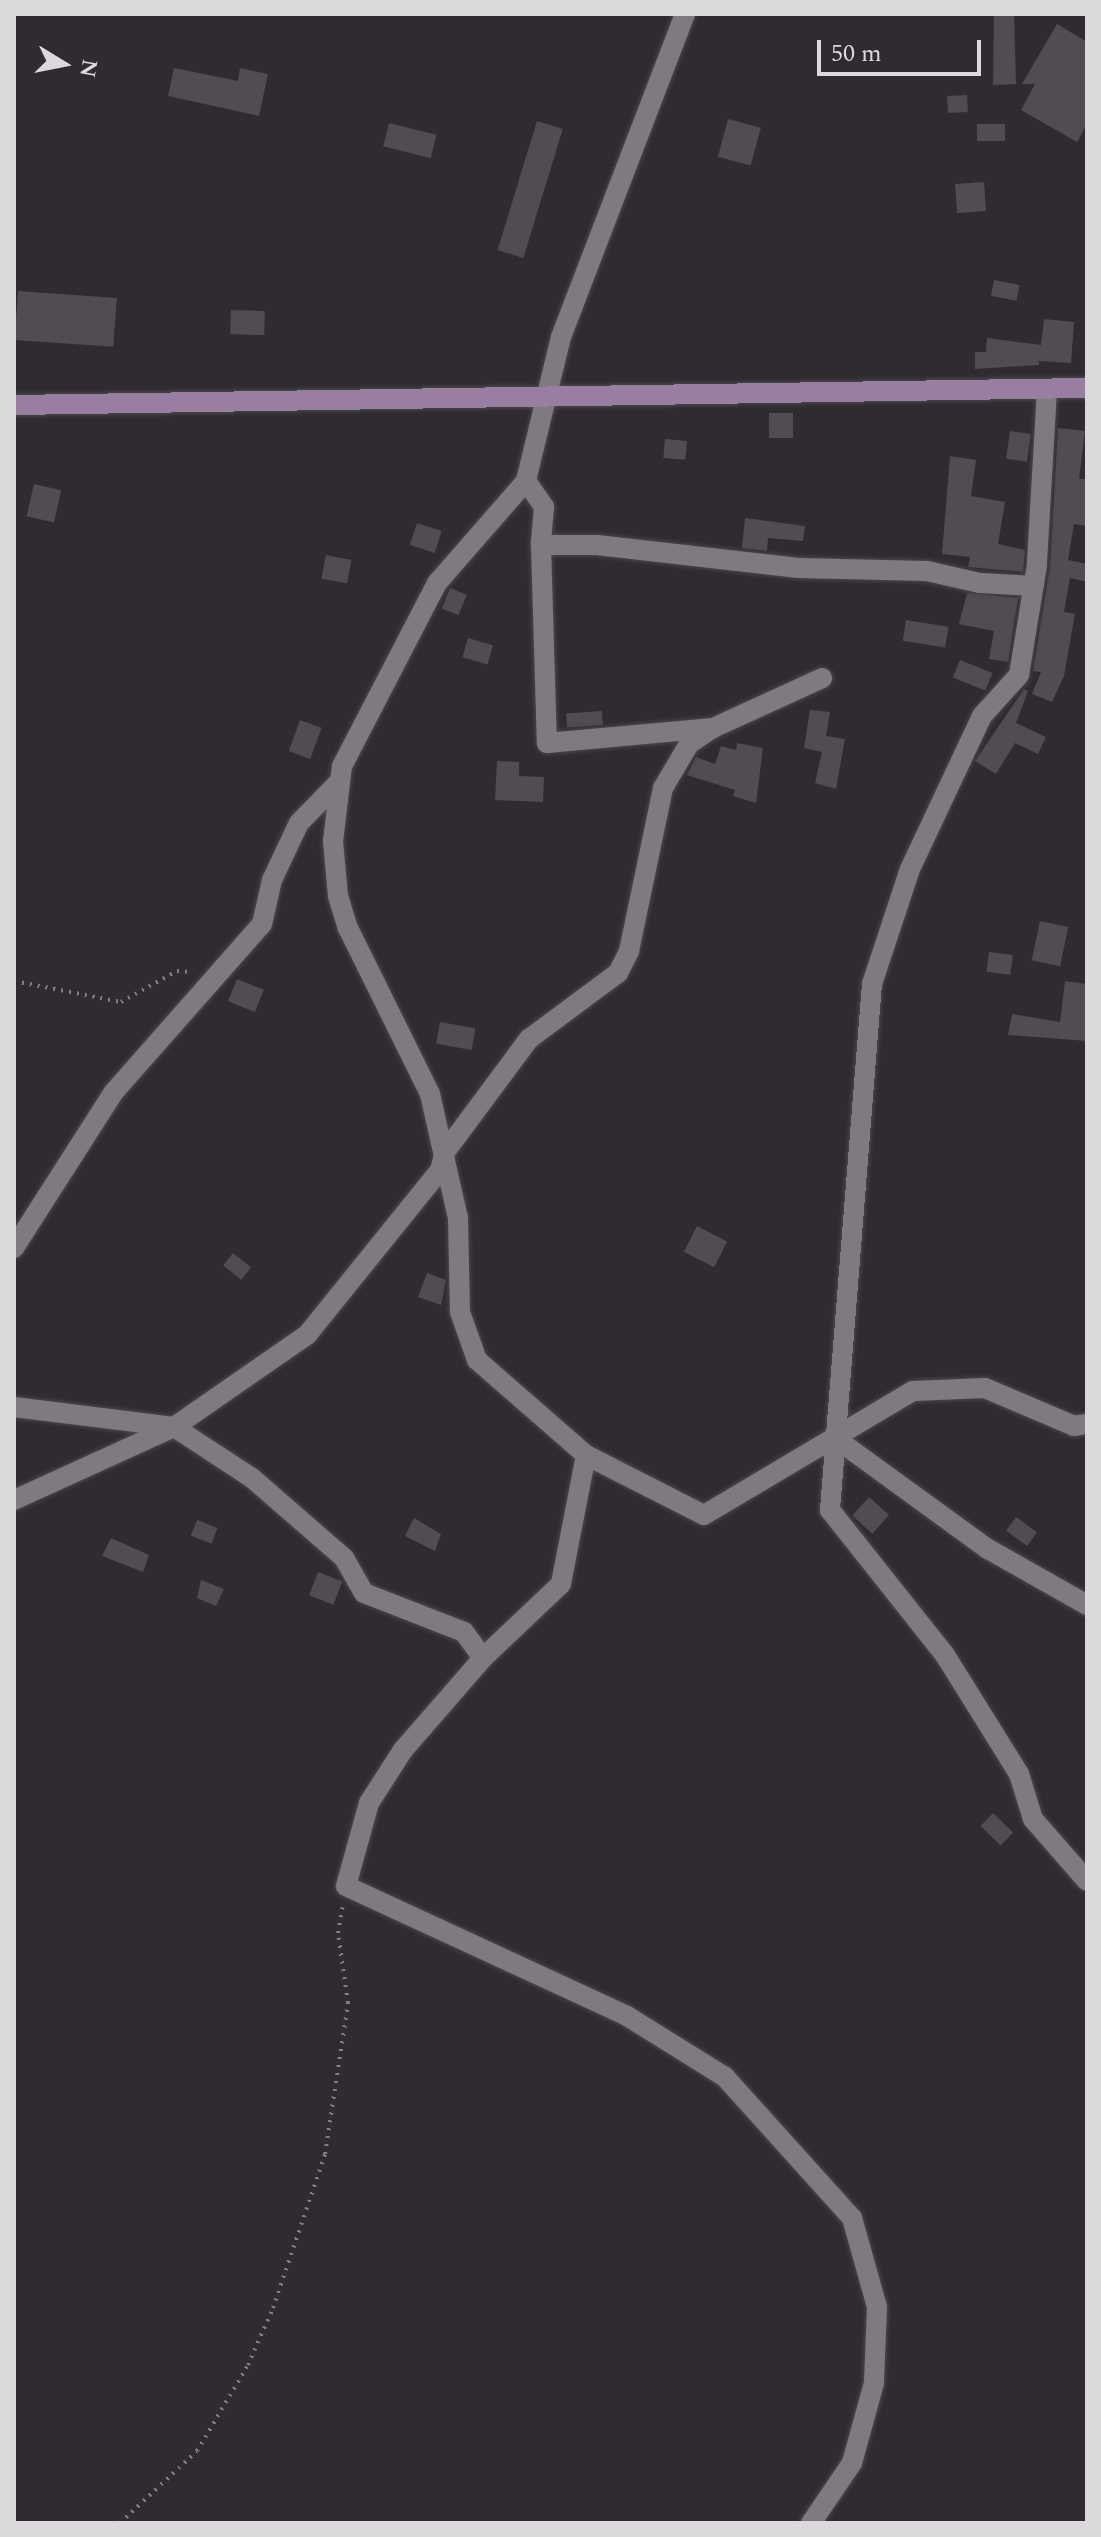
<!DOCTYPE html>
<style>
body{margin:0}
#map{position:relative;width:1101px;height:2537px;overflow:hidden;background:#2f2b30;font-family:Spectral,serif}
div>[style]{position:absolute}
.building>*{inset:0;background:#504c51;transform-origin:0 0}
.path>*{height:4px;margin-top:-2px;transform-origin:0;background:repeating-linear-gradient(90deg,#827f83 0 2px,transparent 0 8px)}
.roads{filter:drop-shadow(0 0 2px #4a474b) drop-shadow(0 0 2px #4a474b)}
.street>*{height:20px;margin:-10px;padding:0 10px;transform-origin:10px;border-radius:10px;background:#7f7a80}
.secondary>*{height:20px;margin:-10px;padding:0 10px;transform-origin:10px;border-radius:10px;background:#987ea0}
span{translate:-50% -50%;white-space:nowrap;text-align:center;line-height:1.15;-webkit-text-stroke:8px #2f2b30;paint-order:stroke}
.frame{position:absolute;inset:0;border:16px solid #dbd9dc;pointer-events:none}
.north{position:absolute;left:24px;top:24px;width:80px;height:80px;-webkit-text-stroke:6px #2f2b30;paint-order:stroke;rotate:100deg;font-size:22px;font-weight:700;line-height:32px;text-align:center;color:#dbd9dc}
.north::after{content:'';display:block;margin:auto;width:28px;height:36px;background:#dbd9dc;clip-path:polygon(50% 0,100% 100%,50% 72%,0 100%)}
.scale{position:absolute;left:817px;top:40px;width:164px;height:36px;box-sizing:border-box;border:4px solid #dbd9dc;border-top:0;padding-left:10px;font-size:24px;line-height:28px;white-space:nowrap;color:#dbd9dc;-webkit-text-stroke:6px #2f2b30;paint-order:stroke}
</style>
<div id="map">
<div class="building">
<i style="clip-path:polygon(994px 14px,1014px 14px,1016px 84px,993px 85px)"></i>
<i style="clip-path:polygon(1057px 24px,1087px 42px,1087px 124px,1077px 142px,1021px 110px,1035px 84px,1022px 84px)"></i>
<i style="clip-path:polygon(174px 68px,238px 81px,240px 68px,268px 74px,259px 116px,168px 96px)"></i>
<i style="left:967px;top:95px;width:17px;height:20px;rotate:87deg"></i>
<i style="left:728px;top:119px;width:34px;height:39px;rotate:15deg"></i>
<i style="left:537px;top:121px;width:27px;height:135px;rotate:17deg"></i>
<i style="left:389px;top:123px;width:49px;height:24px;rotate:14deg"></i>
<i style="left:1005px;top:124px;width:17px;height:28px;rotate:90deg"></i>
<i style="left:984px;top:182px;width:29px;height:29px;rotate:86deg"></i>
<i style="left:994px;top:280px;width:26px;height:16px;rotate:11deg"></i>
<i style="left:18px;top:291px;width:99px;height:49px;rotate:4deg"></i>
<i style="left:231px;top:310px;width:34px;height:24px;rotate:2deg"></i>
<i style="clip-path:polygon(1044px 319px,1074px 322px,1071px 363px,1039px 361px,1039px 365px,975px 369px,975px 352px,986px 352px,987px 338px,1041px 345px)"></i>
<i style="left:769px;top:413px;width:24px;height:25px"></i>
<i style="clip-path:polygon(1058px 428px,1085px 431px,1079px 479px,1087px 479px,1087px 526px,1074px 524px,1068px 560px,1087px 564px,1087px 582px,1070px 578px,1064px 612px,1075px 614px,1064px 676px,1052px 702px,1032px 694px,1041px 672px,1033px 671px,1050px 567px)"></i>
<i style="left:1010px;top:431px;width:21px;height:28px;rotate:8deg"></i>
<i style="left:665px;top:439px;width:22px;height:19px;rotate:5deg"></i>
<i style="clip-path:polygon(950px 456px,976px 460px,971px 496px,1005px 502px,998px 544px,1025px 550px,1023px 572px,968px 567px,970px 557px,942px 554px)"></i>
<i style="left:34px;top:484px;width:28px;height:33px;rotate:13deg"></i>
<i style="clip-path:polygon(745px 518px,805px 526px,803px 541px,768px 538px,767px 551px,742px 548px)"></i>
<i style="left:417px;top:523px;width:26px;height:23px;rotate:18deg"></i>
<i style="left:326px;top:555px;width:26px;height:24px;rotate:11deg"></i>
<i style="left:450px;top:588px;width:18px;height:22px;rotate:22deg"></i>
<i style="clip-path:polygon(967px 593px,1018px 598px,1008px 662px,989px 659px,994px 631px,959px 624px)"></i>
<i style="left:906px;top:620px;width:43px;height:21px;rotate:9deg"></i>
<i style="left:468px;top:638px;width:26px;height:20px;rotate:16deg"></i>
<i style="left:960px;top:660px;width:35px;height:19px;rotate:22deg"></i>
<i style="clip-path:polygon(1024px 689px,1028px 691px,1016px 723px,1046px 737px,1038px 754px,1015px 743px,996px 774px,975px 761px)"></i>
<i style="clip-path:polygon(810px 710px,830px 712px,826px 736px,845px 739px,836px 789px,815px 783px,822px 752px,804px 748px)"></i>
<i style="left:602px;top:711px;width:14px;height:36px;rotate:86deg"></i>
<i style="left:300px;top:720px;width:23px;height:33px;rotate:20deg"></i>
<i style="clip-path:polygon(737px 743px,763px 748px,756px 803px,733px 796px,735px 790px,687px 775px,696px 757px,715px 764px,721px 746px,736px 750px)"></i>
<i style="clip-path:polygon(497px 761px,519px 762px,519px 776px,544px 777px,543px 802px,495px 800px)"></i>
<i style="left:1040px;top:921px;width:29px;height:40px;rotate:12deg"></i>
<i style="left:989px;top:952px;width:24px;height:20px;rotate:7deg"></i>
<i style="left:237px;top:979px;width:29px;height:24px;rotate:22deg"></i>
<i style="clip-path:polygon(1065px 981px,1087px 984px,1087px 1041px,1008px 1035px,1012px 1014px,1060px 1022px)"></i>
<i style="left:440px;top:1022px;width:36px;height:22px;rotate:10deg"></i>
<i style="left:697px;top:1226px;width:34px;height:29px;rotate:27deg"></i>
<i style="left:233px;top:1253px;width:23px;height:16px;rotate:38deg"></i>
<i style="clip-path:polygon(427px 1273px,446px 1280px,441px 1305px,418px 1297px)"></i>
<i style="left:869px;top:1497px;width:27px;height:25px;rotate:42deg"></i>
<i style="left:1016px;top:1517px;width:26px;height:17px;rotate:36deg"></i>
<i style="clip-path:polygon(414px 1518px,441px 1534px,435px 1551px,405px 1536px)"></i>
<i style="left:197px;top:1520px;width:22px;height:17px;rotate:21deg"></i>
<i style="clip-path:polygon(111px 1538px,149px 1555px,143px 1572px,102px 1556px)"></i>
<i style="left:318px;top:1572px;width:26px;height:25px;rotate:21deg"></i>
<i style="clip-path:polygon(201px 1580px,224px 1589px,216px 1606px,197px 1598px)"></i>
<i style="left:993px;top:1813px;width:28px;height:18px;rotate:44deg"></i>
</div>
<div class="path">
<i style="left:14px;top:981px;width:109px;rotate:11.1deg"></i>
<i style="left:121px;top:1002px;width:64px;rotate:-29deg"></i>
<i style="left:177px;top:971px;width:16px;rotate:4deg"></i>
<i style="left:120px;top:2523px;width:105px;rotate:-43.1deg"></i>
<i style="left:197px;top:2451px;width:100px;rotate:-59.3deg"></i>
<i style="left:248px;top:2365px;width:62px;rotate:-66.3deg"></i>
<i style="left:273px;top:2308px;width:163px;rotate:-71.3deg"></i>
<i style="left:325px;top:2154px;width:153px;rotate:-81.3deg"></i>
<i style="left:348px;top:2003px;width:71px;rotate:-98.1deg"></i>
<i style="left:338px;top:1933px;width:28px;rotate:-80deg"></i>
</div>
<div class="roads">
<div class="street">
<i style="left:685px;top:14px;width:346px;rotate:111deg"></i>
<i style="left:561px;top:337px;width:148px;rotate:103.7deg"></i>
<i style="left:526px;top:481px;width:135px;rotate:131.1deg"></i>
<i style="left:437px;top:583px;width:206px;rotate:117.4deg"></i>
<i style="left:342px;top:766px;width:76px;rotate:96.8deg"></i>
<i style="left:333px;top:841px;width:55px;rotate:84.8deg"></i>
<i style="left:338px;top:896px;width:34px;rotate:73deg"></i>
<i style="left:348px;top:928px;width:185px;rotate:63.7deg"></i>
<i style="left:430px;top:1094px;width:127px;rotate:77.3deg"></i>
<i style="left:458px;top:1218px;width:94px;rotate:88.8deg"></i>
<i style="left:460px;top:1312px;width:51px;rotate:70.5deg"></i>
<i style="left:477px;top:1360px;width:145px;rotate:41.1deg"></i>
<i style="left:586px;top:1455px;width:131px;rotate:101deg"></i>
<i style="left:561px;top:1584px;width:108px;rotate:136.5deg"></i>
<i style="left:483px;top:1658px;width:122px;rotate:131deg"></i>
<i style="left:403px;top:1750px;width:63px;rotate:122.7deg"></i>
<i style="left:369px;top:1803px;width:86px;rotate:105.5deg"></i>
<i style="left:346px;top:1886px;width:310px;rotate:24.8deg"></i>
<i style="left:627px;top:2016px;width:115px;rotate:31.9deg"></i>
<i style="left:725px;top:2077px;width:190px;rotate:48deg"></i>
<i style="left:852px;top:2218px;width:92px;rotate:74.3deg"></i>
<i style="left:877px;top:2307px;width:76px;rotate:92.3deg"></i>
<i style="left:874px;top:2383px;width:83px;rotate:105.4deg"></i>
<i style="left:852px;top:2463px;width:73px;rotate:124.3deg"></i>
<i style="left:1047px;top:389px;width:176px;rotate:93.3deg"></i>
<i style="left:1037px;top:565px;width:111px;rotate:99.3deg"></i>
<i style="left:1019px;top:675px;width:55px;rotate:132.1deg"></i>
<i style="left:982px;top:716px;width:169px;rotate:115.2deg"></i>
<i style="left:910px;top:869px;width:121px;rotate:108.3deg"></i>
<i style="left:872px;top:984px;width:528px;rotate:94.57deg"></i>
<i style="left:830px;top:1510px;width:185px;rotate:51.6deg"></i>
<i style="left:945px;top:1655px;width:140px;rotate:58.1deg"></i>
<i style="left:1019px;top:1774px;width:47px;rotate:72.7deg"></i>
<i style="left:1033px;top:1819px;width:82px;rotate:48.9deg"></i>
<i style="left:526px;top:481px;width:32px;rotate:55deg"></i>
<i style="left:544px;top:507px;width:38px;rotate:95deg"></i>
<i style="left:541px;top:545px;width:56px"></i>
<i style="left:597px;top:545px;width:203px;rotate:6.5deg"></i>
<i style="left:799px;top:568px;width:128px;rotate:1.3deg"></i>
<i style="left:927px;top:571px;width:54px;rotate:12.8deg"></i>
<i style="left:980px;top:583px;width:54px;rotate:3.2deg"></i>
<i style="left:541px;top:545px;width:198px;rotate:88.3deg"></i>
<i style="left:547px;top:743px;width:167px;rotate:-5.2deg"></i>
<i style="left:713px;top:728px;width:120px;rotate:-24.6deg"></i>
<i style="left:14px;top:1248px;width:184px;rotate:-57.4deg"></i>
<i style="left:113px;top:1093px;width:225px;rotate:-48.6deg"></i>
<i style="left:262px;top:924px;width:45px;rotate:-77.2deg"></i>
<i style="left:272px;top:880px;width:63px;rotate:-64.7deg"></i>
<i style="left:299px;top:823px;width:59px;rotate:-45.7deg"></i>
<i style="left:14px;top:1407px;width:161px;rotate:7.1deg"></i>
<i style="left:174px;top:1427px;width:93px;rotate:33.2deg"></i>
<i style="left:252px;top:1478px;width:122px;rotate:41deg"></i>
<i style="left:344px;top:1558px;width:40px;rotate:60.3deg"></i>
<i style="left:364px;top:1593px;width:107px;rotate:21.3deg"></i>
<i style="left:464px;top:1632px;width:32px;rotate:54deg"></i>
<i style="left:835px;top:1438px;width:189px;rotate:36deg"></i>
<i style="left:988px;top:1549px;width:114px;rotate:29.5deg"></i>
<i style="left:586px;top:1455px;width:132px;rotate:27deg"></i>
<i style="left:704px;top:1515px;width:243px;rotate:-30.7deg"></i>
<i style="left:913px;top:1391px;width:72px;rotate:-2.4deg"></i>
<i style="left:985px;top:1388px;width:97px;rotate:23.1deg"></i>
<i style="left:1074px;top:1426px;width:13px;rotate:-9deg"></i>
<i style="left:14px;top:1500px;width:176px;rotate:-24.5deg"></i>
<i style="left:174px;top:1427px;width:162px;rotate:-34.7deg"></i>
<i style="left:307px;top:1335px;width:212px;rotate:-51.1deg"></i>
<i style="left:440px;top:1170px;width:19px;rotate:-74deg"></i>
<i style="left:445px;top:1152px;width:141px;rotate:-53.4deg"></i>
<i style="left:529px;top:1039px;width:111px;rotate:-36.6deg"></i>
<i style="left:618px;top:973px;width:25px;rotate:-63deg"></i>
<i style="left:629px;top:951px;width:167px;rotate:-78.2deg"></i>
<i style="left:663px;top:788px;width:51px;rotate:-59.4deg"></i>
<i style="left:689px;top:744px;width:29px;rotate:-34deg"></i>
</div>
<div class="secondary">
<i style="left:14px;top:405px;width:1073px;rotate:-0.91deg"></i>
</div>
</div>
<div class="frame"></div>
<div class="north">N</div>
<div class="scale">50 m</div>
</div>
